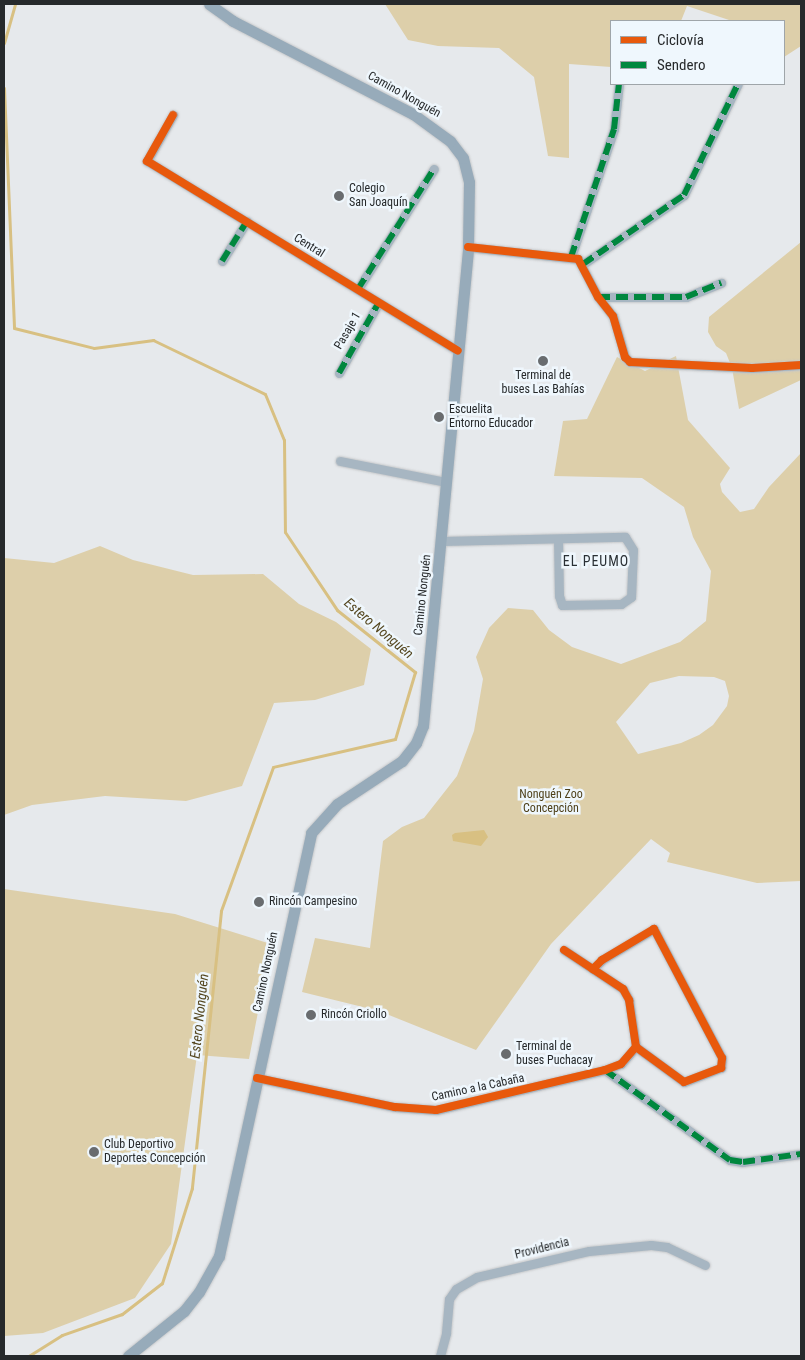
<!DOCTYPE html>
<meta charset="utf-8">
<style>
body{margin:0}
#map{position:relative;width:805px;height:1360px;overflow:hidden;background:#e6e9ec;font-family:"Roboto Condensed",sans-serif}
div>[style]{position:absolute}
.green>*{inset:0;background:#ddcfaa}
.water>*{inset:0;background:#d8c082}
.stream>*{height:3px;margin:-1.5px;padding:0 1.5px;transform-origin:1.5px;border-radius:1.5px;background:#d8c082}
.roads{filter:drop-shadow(0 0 1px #c4c6c8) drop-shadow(0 0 1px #c4c6c8)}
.street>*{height:9px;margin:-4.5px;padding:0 4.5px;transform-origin:4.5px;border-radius:4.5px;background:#a7b6c2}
.secondary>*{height:11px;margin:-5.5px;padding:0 5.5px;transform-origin:5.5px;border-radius:5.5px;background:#97abba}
.quiet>*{height:6px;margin-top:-3px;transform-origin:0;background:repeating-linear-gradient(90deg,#00873e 0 12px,transparent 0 18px)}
.cycleway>*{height:8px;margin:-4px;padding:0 4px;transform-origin:4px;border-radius:4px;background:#e8590c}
.dots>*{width:14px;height:14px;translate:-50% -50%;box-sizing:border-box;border:2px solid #eff7fd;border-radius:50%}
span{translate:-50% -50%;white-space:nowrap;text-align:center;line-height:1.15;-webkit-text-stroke:5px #eff7fd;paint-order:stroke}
.street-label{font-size:12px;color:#26292b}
.poi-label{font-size:12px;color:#26292b}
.left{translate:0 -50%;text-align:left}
.park-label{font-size:12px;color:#4d3f18}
.neighbourhood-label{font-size:14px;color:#2a3035;letter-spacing:1px}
.water-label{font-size:14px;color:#54461f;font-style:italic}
.frame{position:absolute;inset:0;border:5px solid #26292b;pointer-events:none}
.legend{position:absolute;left:610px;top:20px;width:175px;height:65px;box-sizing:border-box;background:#eff7fd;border:1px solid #9fa5a9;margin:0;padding:6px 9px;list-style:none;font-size:15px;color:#26292b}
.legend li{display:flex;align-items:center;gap:10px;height:25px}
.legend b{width:25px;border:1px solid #9fa5a9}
</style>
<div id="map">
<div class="green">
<i style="clip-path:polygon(385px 4px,801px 4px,801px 46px,784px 57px,784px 21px,732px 21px,687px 6px,681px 21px,611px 21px,611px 67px,569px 64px,569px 158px,548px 156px,534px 77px,499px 48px,438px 46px,408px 40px)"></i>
<i style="clip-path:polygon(801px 242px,801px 380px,739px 409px,732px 368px,726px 353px,716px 346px,708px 332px,709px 317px)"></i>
<i style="clip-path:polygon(evenodd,676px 356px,688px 420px,730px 468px,720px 484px,722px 492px,740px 512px,754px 509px,769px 487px,801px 453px,801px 881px,757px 883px,667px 862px,670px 853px,651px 839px,551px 944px,476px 1050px,379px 1011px,302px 992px,315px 938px,370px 948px,383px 841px,402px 827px,424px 818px,457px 776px,474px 731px,483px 679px,476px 657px,489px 628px,508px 608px,533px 610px,549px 630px,572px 647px,621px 664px,680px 642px,706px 621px,711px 571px,693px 537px,684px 507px,642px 478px,554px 476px,563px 421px,587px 419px,617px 357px,645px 371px,676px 356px,679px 676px,714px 677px,725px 681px,729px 696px,727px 706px,713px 725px,699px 735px,681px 743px,638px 754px,616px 722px,650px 683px,679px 676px)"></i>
<i style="clip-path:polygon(100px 546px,133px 560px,193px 575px,263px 574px,299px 604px,336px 622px,371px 649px,364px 685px,315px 700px,274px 703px,242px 786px,186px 801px,105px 796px,32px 805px,4px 815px,4px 558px,54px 563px)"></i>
<i style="clip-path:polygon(4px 889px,175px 914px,271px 944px,249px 1059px,197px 1055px,171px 1244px,135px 1298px,43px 1333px,4px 1336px)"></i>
</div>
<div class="water">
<i style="clip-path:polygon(484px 830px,488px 837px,481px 846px,453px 841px,452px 835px,455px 833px)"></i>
</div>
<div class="stream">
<i style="left:4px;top:43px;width:41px;rotate:-74.2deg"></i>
<i style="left:4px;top:88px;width:240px;rotate:87.6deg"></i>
<i style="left:14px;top:328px;width:82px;rotate:14deg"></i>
<i style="left:94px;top:348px;width:60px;rotate:-7.7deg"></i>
<i style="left:153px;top:340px;width:124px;rotate:25.7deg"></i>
<i style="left:265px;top:394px;width:50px;rotate:67.6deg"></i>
<i style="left:284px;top:440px;width:92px;rotate:89.4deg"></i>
<i style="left:285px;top:532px;width:94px;rotate:56.3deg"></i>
<i style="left:337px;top:610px;width:100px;rotate:38.5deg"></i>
<i style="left:415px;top:672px;width:70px;rotate:106.6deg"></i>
<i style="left:395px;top:739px;width:125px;rotate:167.1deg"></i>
<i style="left:273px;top:767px;width:153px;rotate:109.9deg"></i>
<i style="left:221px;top:911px;width:279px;rotate:96deg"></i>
<i style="left:192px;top:1188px;width:100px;rotate:107.5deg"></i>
<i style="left:162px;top:1283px;width:51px;rotate:142.2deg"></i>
<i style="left:122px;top:1314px;width:64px;rotate:160.7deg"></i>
<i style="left:62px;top:1335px;width:39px;rotate:148deg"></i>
</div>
<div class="roads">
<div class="street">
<i style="left:173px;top:115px;width:53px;rotate:119.5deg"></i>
<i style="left:147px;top:161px;width:364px;rotate:31.4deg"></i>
<i style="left:468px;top:247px;width:111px;rotate:6.2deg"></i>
<i style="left:578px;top:259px;width:43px;rotate:62.2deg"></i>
<i style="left:598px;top:297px;width:24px;rotate:52deg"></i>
<i style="left:613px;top:316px;width:43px;rotate:73.7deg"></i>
<i style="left:625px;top:357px;width:7px;rotate:45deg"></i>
<i style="left:630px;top:362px;width:122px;rotate:2.8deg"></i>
<i style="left:752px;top:368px;width:49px;rotate:-3.5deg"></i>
<i style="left:571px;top:257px;width:135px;rotate:-71.4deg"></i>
<i style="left:614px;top:129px;width:45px;rotate:-83.7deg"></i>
<i style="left:222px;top:261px;width:47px;rotate:-58deg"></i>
<i style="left:583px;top:264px;width:122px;rotate:-34.3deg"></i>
<i style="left:684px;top:195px;width:123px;rotate:-64.1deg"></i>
<i style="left:358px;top:289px;width:142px;rotate:-57.7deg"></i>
<i style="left:598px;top:297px;width:88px"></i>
<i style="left:686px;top:297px;width:38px;rotate:-22deg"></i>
<i style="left:339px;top:373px;width:81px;rotate:-60.6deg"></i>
<i style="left:340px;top:461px;width:108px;rotate:11.2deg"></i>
<i style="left:442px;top:541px;width:183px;rotate:-1.3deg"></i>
<i style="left:625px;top:537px;width:15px;rotate:58deg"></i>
<i style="left:633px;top:550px;width:47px;rotate:92.4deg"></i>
<i style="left:631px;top:597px;width:12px;rotate:145deg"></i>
<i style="left:621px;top:604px;width:59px;rotate:179deg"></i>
<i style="left:562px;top:605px;width:9px;rotate:-108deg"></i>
<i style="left:559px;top:596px;width:57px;rotate:-91deg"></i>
<i style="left:564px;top:950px;width:71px;rotate:33.5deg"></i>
<i style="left:623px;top:989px;width:13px;rotate:61deg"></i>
<i style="left:629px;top:1000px;width:48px;rotate:81.5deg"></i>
<i style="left:636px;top:1047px;width:59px;rotate:36.1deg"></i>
<i style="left:684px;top:1082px;width:40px;rotate:-21deg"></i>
<i style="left:721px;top:1068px;width:10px;rotate:-84deg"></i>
<i style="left:722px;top:1058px;width:146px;rotate:-117.8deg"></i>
<i style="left:654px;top:929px;width:61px;rotate:149.2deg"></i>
<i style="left:602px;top:960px;width:13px;rotate:135deg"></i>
<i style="left:605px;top:1070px;width:154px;rotate:35.8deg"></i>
<i style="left:730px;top:1160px;width:13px;rotate:9deg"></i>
<i style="left:743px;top:1162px;width:59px;rotate:-7.9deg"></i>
<i style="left:257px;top:1078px;width:141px;rotate:11.9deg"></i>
<i style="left:395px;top:1107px;width:41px;rotate:4.2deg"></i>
<i style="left:436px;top:1110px;width:174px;rotate:-13.3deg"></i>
<i style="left:605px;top:1070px;width:17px;rotate:-21deg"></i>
<i style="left:621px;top:1064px;width:23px;rotate:-49deg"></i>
<i style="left:440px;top:1356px;width:24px;rotate:-75deg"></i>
<i style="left:446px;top:1333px;width:34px;rotate:-85deg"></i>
<i style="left:449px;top:1299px;width:12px;rotate:-55deg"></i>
<i style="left:456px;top:1289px;width:24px;rotate:-30deg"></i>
<i style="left:477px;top:1277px;width:115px;rotate:-13.1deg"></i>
<i style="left:589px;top:1251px;width:62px;rotate:-5.5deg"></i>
<i style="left:651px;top:1245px;width:16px;rotate:7deg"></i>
<i style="left:667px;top:1247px;width:42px;rotate:25.3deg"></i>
</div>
<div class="secondary">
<i style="left:128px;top:1356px;width:72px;rotate:-38.8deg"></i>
<i style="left:184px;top:1311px;width:24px;rotate:-52deg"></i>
<i style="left:199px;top:1292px;width:41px;rotate:-60.9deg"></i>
<i style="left:219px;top:1256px;width:433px;rotate:-77.7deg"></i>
<i style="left:311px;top:833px;width:39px;rotate:-48deg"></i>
<i style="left:337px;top:804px;width:78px;rotate:-33.5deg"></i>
<i style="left:402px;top:761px;width:23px;rotate:-52deg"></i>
<i style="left:416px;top:743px;width:18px;rotate:-68deg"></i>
<i style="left:423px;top:726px;width:481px;rotate:-84.6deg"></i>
<i style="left:468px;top:247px;width:65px;rotate:-89.1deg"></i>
<i style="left:469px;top:182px;width:25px;rotate:-104deg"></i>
<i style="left:463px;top:158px;width:21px;rotate:-127deg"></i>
<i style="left:450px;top:141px;width:46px;rotate:-143.9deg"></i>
<i style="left:413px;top:114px;width:203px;rotate:-152.7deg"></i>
<i style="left:233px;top:21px;width:29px;rotate:-145deg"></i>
</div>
</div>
<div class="quiet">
<i style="left:571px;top:257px;width:135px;rotate:-71.4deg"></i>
<i style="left:614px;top:129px;width:45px;rotate:-83.7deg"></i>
<i style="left:222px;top:261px;width:47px;rotate:-58deg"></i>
<i style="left:583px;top:264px;width:122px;rotate:-34.3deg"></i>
<i style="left:684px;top:195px;width:123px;rotate:-64.1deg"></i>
<i style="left:358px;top:289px;width:142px;rotate:-57.7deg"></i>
<i style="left:598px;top:297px;width:88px"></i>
<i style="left:686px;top:297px;width:38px;rotate:-22deg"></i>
<i style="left:339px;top:373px;width:81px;rotate:-60.6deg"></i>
<i style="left:605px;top:1070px;width:154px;rotate:35.8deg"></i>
<i style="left:730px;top:1160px;width:13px;rotate:9deg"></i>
<i style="left:743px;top:1162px;width:59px;rotate:-7.9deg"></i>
</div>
<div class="cycleway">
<i style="left:173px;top:115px;width:53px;rotate:119.5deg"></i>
<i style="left:147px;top:161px;width:364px;rotate:31.4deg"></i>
<i style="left:468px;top:247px;width:111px;rotate:6.2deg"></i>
<i style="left:578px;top:259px;width:43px;rotate:62.2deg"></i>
<i style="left:598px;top:297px;width:24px;rotate:52deg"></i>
<i style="left:613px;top:316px;width:43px;rotate:73.7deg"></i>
<i style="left:625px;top:357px;width:7px;rotate:45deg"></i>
<i style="left:630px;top:362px;width:122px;rotate:2.8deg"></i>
<i style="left:752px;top:368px;width:49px;rotate:-3.5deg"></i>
<i style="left:564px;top:950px;width:71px;rotate:33.5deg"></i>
<i style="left:623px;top:989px;width:13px;rotate:61deg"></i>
<i style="left:629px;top:1000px;width:48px;rotate:81.5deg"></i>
<i style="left:636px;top:1047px;width:59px;rotate:36.1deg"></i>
<i style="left:684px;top:1082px;width:40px;rotate:-21deg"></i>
<i style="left:721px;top:1068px;width:10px;rotate:-84deg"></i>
<i style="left:722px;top:1058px;width:146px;rotate:-117.8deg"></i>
<i style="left:654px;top:929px;width:61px;rotate:149.2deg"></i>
<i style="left:602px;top:960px;width:13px;rotate:135deg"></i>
<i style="left:257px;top:1078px;width:141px;rotate:11.9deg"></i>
<i style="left:395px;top:1107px;width:41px;rotate:4.2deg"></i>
<i style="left:436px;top:1110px;width:174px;rotate:-13.3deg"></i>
<i style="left:605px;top:1070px;width:17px;rotate:-21deg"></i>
<i style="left:621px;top:1064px;width:23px;rotate:-49deg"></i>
</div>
<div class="dots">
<i style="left:339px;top:196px;background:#696c6f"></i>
<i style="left:543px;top:361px;background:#696c6f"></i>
<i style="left:439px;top:417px;background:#696c6f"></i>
<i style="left:259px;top:902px;background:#696c6f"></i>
<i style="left:311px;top:1015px;background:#696c6f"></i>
<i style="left:506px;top:1054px;background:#696c6f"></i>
<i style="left:94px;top:1152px;background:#696c6f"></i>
</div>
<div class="street-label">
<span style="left:404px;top:95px;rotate:29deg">Camino Nonguén</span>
<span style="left:309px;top:246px;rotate:32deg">Central</span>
<span style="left:348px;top:331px;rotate:-60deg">Pasaje 1</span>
<span style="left:423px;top:595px;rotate:-84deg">Camino Nonguén</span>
<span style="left:266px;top:972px;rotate:-78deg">Camino Nonguén</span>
<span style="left:478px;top:1088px;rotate:-12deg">Camino a la Cabaña</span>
<span style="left:542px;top:1249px;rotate:-14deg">Providencia</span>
</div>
<div class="poi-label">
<span class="left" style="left:349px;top:196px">Colegio<br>San Joaquín</span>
<span style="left:543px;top:383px">Terminal de<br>buses Las Bahías</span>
<span class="left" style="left:449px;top:417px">Escuelita<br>Entorno Educador</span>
<span class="left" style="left:269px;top:902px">Rincón Campesino</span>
<span class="left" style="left:321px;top:1015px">Rincón Criollo</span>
<span class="left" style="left:516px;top:1054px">Terminal de<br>buses Puchacay</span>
<span class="left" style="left:104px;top:1152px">Club Deportivo<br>Deportes Concepción</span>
</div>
<div class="park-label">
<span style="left:551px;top:802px">Nonguén Zoo<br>Concepción</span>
</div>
<div class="neighbourhood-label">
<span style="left:596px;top:561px">EL PEUMO</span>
</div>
<div class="water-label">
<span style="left:379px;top:628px;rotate:40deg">Estero Nonguén</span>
<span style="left:199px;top:1016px;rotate:-84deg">Estero Nonguén</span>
</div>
<div class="frame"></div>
<ul class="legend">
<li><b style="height:6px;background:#e8590c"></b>Ciclovía</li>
<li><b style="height:6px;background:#00873e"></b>Sendero</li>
</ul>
</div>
